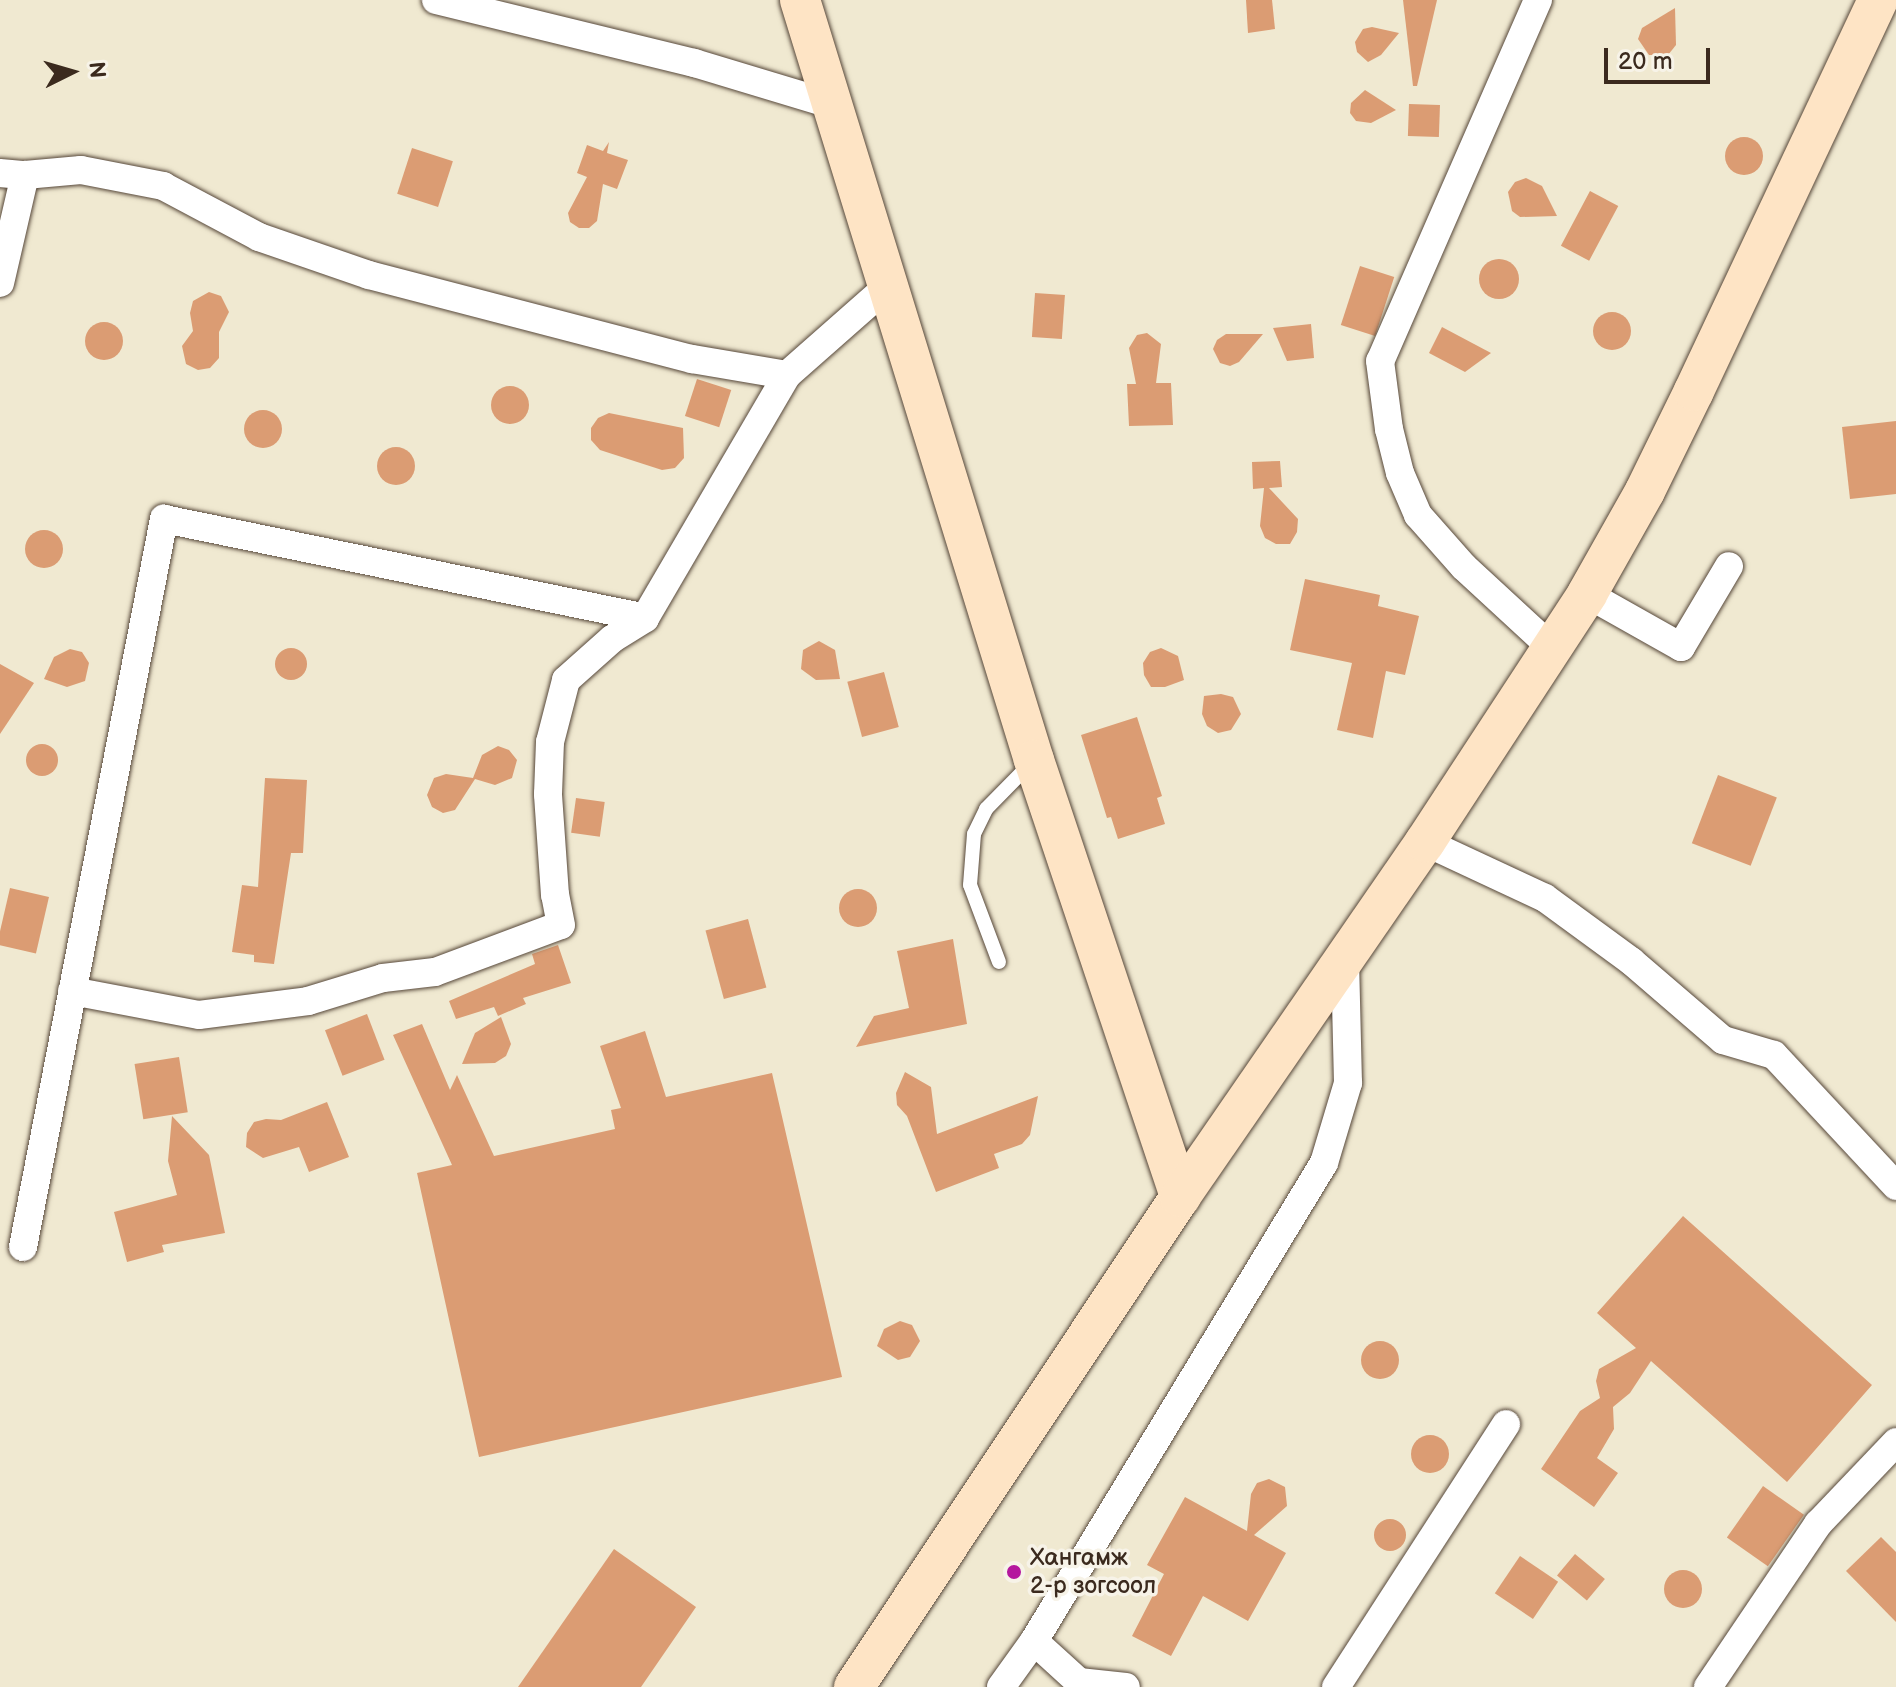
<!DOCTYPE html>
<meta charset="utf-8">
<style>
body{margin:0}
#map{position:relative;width:1896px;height:1687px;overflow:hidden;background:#f0e9d1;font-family:"Balsamiq Sans",sans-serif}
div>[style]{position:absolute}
.building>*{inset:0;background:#db9c73;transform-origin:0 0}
.round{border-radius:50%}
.roads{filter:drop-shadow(0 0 2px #564739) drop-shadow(0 0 2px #564739)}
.lane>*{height:14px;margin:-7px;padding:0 7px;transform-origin:7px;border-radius:7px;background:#fff}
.street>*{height:28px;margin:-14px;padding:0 14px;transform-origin:14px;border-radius:14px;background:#fff}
.secondary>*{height:40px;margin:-20px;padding:0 20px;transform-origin:20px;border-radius:20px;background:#fee4c5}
.dots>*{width:22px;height:22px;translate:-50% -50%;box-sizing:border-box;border:4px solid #f7f3e8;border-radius:50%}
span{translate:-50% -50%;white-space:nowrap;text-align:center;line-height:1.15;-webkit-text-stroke:7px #f7f3e8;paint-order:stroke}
.poi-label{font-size:24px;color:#3b2a1e}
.left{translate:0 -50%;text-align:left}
.north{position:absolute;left:32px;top:32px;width:80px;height:80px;-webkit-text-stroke:6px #f7f3e8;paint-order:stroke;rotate:85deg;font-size:22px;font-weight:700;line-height:32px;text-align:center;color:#3b2a1e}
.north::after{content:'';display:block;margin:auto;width:28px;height:36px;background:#3b2a1e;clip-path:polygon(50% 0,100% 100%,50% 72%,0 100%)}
.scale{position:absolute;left:1604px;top:48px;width:106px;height:36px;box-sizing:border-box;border:4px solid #3b2a1e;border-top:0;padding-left:10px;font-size:24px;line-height:28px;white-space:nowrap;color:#3b2a1e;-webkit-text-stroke:6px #f7f3e8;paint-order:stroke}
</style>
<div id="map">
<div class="building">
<i style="clip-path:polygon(1246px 0,1272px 0,1275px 29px,1248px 33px)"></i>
<i style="clip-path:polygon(1403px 0,1437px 0,1417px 86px,1413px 86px)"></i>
<i style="clip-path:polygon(1675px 8px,1676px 45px,1668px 55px,1649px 55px,1638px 39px,1642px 28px)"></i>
<i style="clip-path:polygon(1372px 27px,1399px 33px,1381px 55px,1368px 62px,1357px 52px,1355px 42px,1363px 29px)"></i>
<i style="clip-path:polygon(1365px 90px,1396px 110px,1371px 123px,1356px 121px,1350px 113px,1351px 103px)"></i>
<i style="left:1409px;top:104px;width:31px;height:32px;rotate:2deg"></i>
<i class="round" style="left:1725px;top:137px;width:38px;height:38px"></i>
<i style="clip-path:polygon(609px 142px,607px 153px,628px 160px,617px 189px,603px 184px,597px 221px,589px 228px,579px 228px,570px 222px,568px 213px,587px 177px,577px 173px,587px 145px,603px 151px)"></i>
<i style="left:412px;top:148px;width:43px;height:48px;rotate:18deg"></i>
<i style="clip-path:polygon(1526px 178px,1542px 186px,1557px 216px,1520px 217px,1512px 211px,1508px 192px,1515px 182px)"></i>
<i style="left:1590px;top:191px;width:32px;height:62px;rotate:28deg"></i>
<i class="round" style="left:1479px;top:259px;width:40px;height:40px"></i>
<i style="left:1360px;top:266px;width:36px;height:62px;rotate:18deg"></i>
<i style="clip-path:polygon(209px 292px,221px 296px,229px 312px,219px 332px,219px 358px,210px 368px,198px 370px,186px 364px,182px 346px,193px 331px,190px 313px,193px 301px)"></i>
<i style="left:1035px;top:293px;width:30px;height:44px;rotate:4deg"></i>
<i class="round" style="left:1593px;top:312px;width:38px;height:38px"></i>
<i class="round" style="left:85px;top:322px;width:38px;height:38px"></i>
<i style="clip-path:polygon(1311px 324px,1314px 358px,1287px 361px,1273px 328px)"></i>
<i style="clip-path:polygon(1442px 327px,1491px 353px,1465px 372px,1429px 353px)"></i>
<i style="clip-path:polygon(1147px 333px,1161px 344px,1156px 383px,1171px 383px,1173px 425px,1129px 426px,1127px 384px,1136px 384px,1129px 348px,1137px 335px)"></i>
<i style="clip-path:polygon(1226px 334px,1263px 334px,1239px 362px,1230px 366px,1220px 363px,1213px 349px,1217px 340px)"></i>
<i style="left:697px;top:379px;width:36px;height:39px;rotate:18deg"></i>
<i class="round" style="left:491px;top:386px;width:38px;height:38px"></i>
<i class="round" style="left:244px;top:410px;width:38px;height:38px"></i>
<i style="clip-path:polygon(609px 413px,683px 428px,684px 458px,675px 468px,662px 470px,600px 450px,591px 440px,591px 428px,598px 418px)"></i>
<i style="clip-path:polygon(1896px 421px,1896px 494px,1850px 499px,1842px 427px)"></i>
<i class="round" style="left:377px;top:447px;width:38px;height:38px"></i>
<i style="clip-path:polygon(1280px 461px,1282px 487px,1269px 488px,1298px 519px,1297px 532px,1290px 544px,1276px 544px,1265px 538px,1260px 526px,1264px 488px,1253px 489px,1252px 462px)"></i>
<i class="round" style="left:25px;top:530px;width:38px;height:38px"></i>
<i style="clip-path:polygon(1305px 579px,1380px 595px,1378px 606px,1419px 616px,1405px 675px,1386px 671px,1373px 738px,1337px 730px,1352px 663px,1290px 650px)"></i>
<i style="clip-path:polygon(819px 641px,835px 650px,840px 679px,816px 680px,801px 669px,803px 650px)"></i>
<i class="round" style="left:275px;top:648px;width:32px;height:32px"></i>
<i style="clip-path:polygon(1161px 648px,1178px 656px,1184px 680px,1165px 687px,1151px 687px,1144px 675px,1143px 663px,1150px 652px)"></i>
<i style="clip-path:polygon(70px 649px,82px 652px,89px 663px,85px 681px,67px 687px,44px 679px,54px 657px)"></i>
<i style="clip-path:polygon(0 664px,34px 683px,0 734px)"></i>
<i style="left:884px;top:672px;width:57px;height:38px;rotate:75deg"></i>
<i style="clip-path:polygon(1221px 694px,1233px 697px,1241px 714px,1231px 730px,1218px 733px,1207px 726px,1202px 714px,1204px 696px)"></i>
<i style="clip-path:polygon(1137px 717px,1162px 796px,1157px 798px,1165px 824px,1118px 839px,1111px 817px,1107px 818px,1081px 735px)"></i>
<i class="round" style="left:26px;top:744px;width:32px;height:32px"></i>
<i style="clip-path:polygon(498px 746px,509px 750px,517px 760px,512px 778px,495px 785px,475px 779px,455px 810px,443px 813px,432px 807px,427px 795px,434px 778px,446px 774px,473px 778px,482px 755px)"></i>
<i style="left:1718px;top:775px;width:63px;height:73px;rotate:21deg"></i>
<i style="clip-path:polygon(265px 778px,307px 780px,303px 853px,291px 853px,274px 964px,254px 962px,254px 955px,232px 952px,242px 885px,258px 887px)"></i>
<i style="left:576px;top:798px;width:29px;height:35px;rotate:8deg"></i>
<i style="left:10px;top:888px;width:40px;height:58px;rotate:13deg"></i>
<i class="round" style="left:839px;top:889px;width:38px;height:38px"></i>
<i style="left:748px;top:919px;width:71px;height:44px;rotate:75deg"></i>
<i style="clip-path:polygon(953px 939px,967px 1024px,856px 1047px,874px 1016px,909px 1008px,897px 951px)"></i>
<i style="clip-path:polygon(558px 945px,571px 983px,523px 998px,526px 1004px,498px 1016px,494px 1007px,456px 1019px,449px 1001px,535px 964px,532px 954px)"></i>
<i style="left:367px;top:1014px;width:49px;height:45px;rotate:69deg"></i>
<i style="clip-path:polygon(501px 1017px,511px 1044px,506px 1056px,495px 1063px,462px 1064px,475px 1033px)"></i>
<i style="clip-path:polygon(422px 1024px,450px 1090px,457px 1075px,494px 1156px,615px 1129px,611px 1110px,621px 1108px,600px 1046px,645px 1031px,666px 1097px,772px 1073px,842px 1377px,479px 1457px,417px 1173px,452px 1165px,393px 1035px)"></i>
<i style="left:179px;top:1057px;width:56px;height:45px;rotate:81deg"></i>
<i style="clip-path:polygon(905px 1072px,931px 1087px,937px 1134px,1038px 1096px,1030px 1135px,1022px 1144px,994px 1154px,999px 1168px,936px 1192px,907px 1116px,897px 1105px,896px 1093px)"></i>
<i style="clip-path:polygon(327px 1102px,349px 1157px,309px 1172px,299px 1147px,263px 1158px,246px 1147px,247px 1133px,254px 1122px,266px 1119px,281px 1120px)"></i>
<i style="clip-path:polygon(172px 1116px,209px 1155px,225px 1233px,162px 1245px,164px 1252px,127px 1262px,114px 1212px,177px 1195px,168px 1161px)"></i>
<i style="clip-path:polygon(1683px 1216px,1872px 1385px,1787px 1482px,1651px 1361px,1630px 1393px,1613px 1407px,1614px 1429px,1597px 1458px,1618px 1473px,1594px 1507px,1541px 1469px,1580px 1411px,1600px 1398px,1596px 1381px,1599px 1369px,1636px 1348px,1597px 1313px)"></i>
<i style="clip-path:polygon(900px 1321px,912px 1325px,920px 1341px,910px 1357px,898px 1360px,877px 1346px,884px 1329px)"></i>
<i class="round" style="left:1361px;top:1341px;width:38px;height:38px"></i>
<i class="round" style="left:1411px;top:1435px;width:38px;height:38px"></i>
<i style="clip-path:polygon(1269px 1479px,1285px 1487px,1287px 1506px,1254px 1535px,1286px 1553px,1248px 1621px,1203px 1596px,1171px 1656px,1132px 1636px,1164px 1574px,1147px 1565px,1185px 1497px,1247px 1531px,1251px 1494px,1257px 1483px)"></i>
<i style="left:1763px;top:1486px;width:50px;height:63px;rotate:35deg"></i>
<i class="round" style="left:1374px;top:1519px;width:32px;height:32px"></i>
<i style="clip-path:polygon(1881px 1537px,1896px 1552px,1896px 1622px,1846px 1571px)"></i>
<i style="clip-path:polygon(614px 1549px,696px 1607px,641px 1687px,518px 1687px)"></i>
<i style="left:1575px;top:1554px;width:39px;height:28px;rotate:40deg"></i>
<i style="left:1520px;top:1556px;width:46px;height:45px;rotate:34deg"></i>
<i class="round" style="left:1664px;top:1570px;width:38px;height:38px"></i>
</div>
<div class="roads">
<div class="lane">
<i style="left:999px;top:962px;width:82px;rotate:-110.6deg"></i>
<i style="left:970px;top:885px;width:51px;rotate:-85.5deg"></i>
<i style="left:974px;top:834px;width:28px;rotate:-64deg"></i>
<i style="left:986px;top:809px;width:64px;rotate:-45.6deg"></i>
</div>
<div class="street">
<i style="left:436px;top:0;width:266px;rotate:13.7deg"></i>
<i style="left:694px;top:63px;width:145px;rotate:16.8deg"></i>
<i style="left:1538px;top:0;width:394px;rotate:113.6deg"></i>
<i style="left:1380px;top:361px;width:69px;rotate:82.5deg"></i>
<i style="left:1389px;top:429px;width:45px;rotate:76deg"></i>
<i style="left:1400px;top:473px;width:46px;rotate:66.8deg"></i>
<i style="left:1418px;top:515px;width:69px;rotate:48.5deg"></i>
<i style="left:1464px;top:567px;width:121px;rotate:42.7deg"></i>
<i style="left:0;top:173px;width:25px;rotate:5deg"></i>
<i style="left:25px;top:175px;width:56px;rotate:-5.1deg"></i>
<i style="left:81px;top:170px;width:84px;rotate:11deg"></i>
<i style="left:163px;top:186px;width:109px;rotate:28deg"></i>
<i style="left:259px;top:237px;width:116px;rotate:19.1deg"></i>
<i style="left:369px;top:275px;width:334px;rotate:14.6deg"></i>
<i style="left:692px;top:359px;width:96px;rotate:9.6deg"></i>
<i style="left:0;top:283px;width:111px;rotate:-77deg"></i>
<i style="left:1587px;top:594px;width:108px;rotate:29.4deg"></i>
<i style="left:1681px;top:647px;width:94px;rotate:-59.3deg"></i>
<i style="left:1425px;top:842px;width:132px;rotate:25deg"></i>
<i style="left:1545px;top:898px;width:107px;rotate:36.2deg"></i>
<i style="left:1631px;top:961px;width:121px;rotate:40.7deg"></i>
<i style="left:1723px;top:1040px;width:53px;rotate:16.4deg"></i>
<i style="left:1774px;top:1055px;width:179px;rotate:47deg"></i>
<i style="left:72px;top:991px;width:129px;rotate:10.7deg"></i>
<i style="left:199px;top:1015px;width:110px;rotate:-7.3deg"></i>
<i style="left:308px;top:1001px;width:78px;rotate:-17deg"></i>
<i style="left:383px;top:978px;width:52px;rotate:-6.6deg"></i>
<i style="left:435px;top:972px;width:134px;rotate:-20.5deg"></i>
<i style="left:561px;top:925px;width:31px;rotate:-101deg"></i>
<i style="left:555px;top:895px;width:101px;rotate:-94deg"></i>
<i style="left:548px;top:794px;width:52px;rotate:-87.8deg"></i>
<i style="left:550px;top:742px;width:64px;rotate:-75.5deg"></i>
<i style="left:566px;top:680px;width:62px;rotate:-41.7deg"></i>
<i style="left:612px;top:639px;width:39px;rotate:-32deg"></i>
<i style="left:645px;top:618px;width:281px;rotate:-59.7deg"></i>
<i style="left:787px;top:375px;width:135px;rotate:-41.4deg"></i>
<i style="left:23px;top:1247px;width:742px;rotate:-79.04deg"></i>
<i style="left:164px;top:519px;width:491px;rotate:11.6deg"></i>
<i style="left:1034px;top:1641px;width:61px;rotate:42.3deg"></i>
<i style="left:1079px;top:1682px;width:5px;rotate:90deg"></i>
<i style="left:1079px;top:1682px;width:47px;rotate:6.1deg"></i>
<i style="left:1001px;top:1687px;width:57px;rotate:-54.3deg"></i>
<i style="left:1034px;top:1641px;width:559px;rotate:-58.76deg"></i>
<i style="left:1324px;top:1163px;width:84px;rotate:-73.3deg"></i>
<i style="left:1348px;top:1083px;width:127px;rotate:-91.4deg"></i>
<i style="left:1336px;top:1687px;width:313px;rotate:-57.1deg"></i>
<i style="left:1708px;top:1687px;width:197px;rotate:-56deg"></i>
<i style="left:1818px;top:1524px;width:113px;rotate:-46.4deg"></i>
</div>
<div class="secondary">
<i style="left:800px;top:0;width:795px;rotate:72.89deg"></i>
<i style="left:1034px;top:760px;width:461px;rotate:71.5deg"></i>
<i style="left:854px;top:1687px;width:589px;rotate:-56.36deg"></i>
<i style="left:1180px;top:1197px;width:431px;rotate:-55.4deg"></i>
<i style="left:1425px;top:842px;width:296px;rotate:-56.8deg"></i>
<i style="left:1587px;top:594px;width:118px;rotate:-60.6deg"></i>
<i style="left:1645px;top:491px;width:111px;rotate:-63.9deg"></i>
<i style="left:1694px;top:391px;width:432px;rotate:-64.8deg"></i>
</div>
</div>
<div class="dots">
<i style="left:1014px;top:1572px;background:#b5179e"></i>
</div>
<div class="poi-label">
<span class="left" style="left:1030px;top:1572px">Хангамж<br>2-р зогсоол</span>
</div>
<div class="north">N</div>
<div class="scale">20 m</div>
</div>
